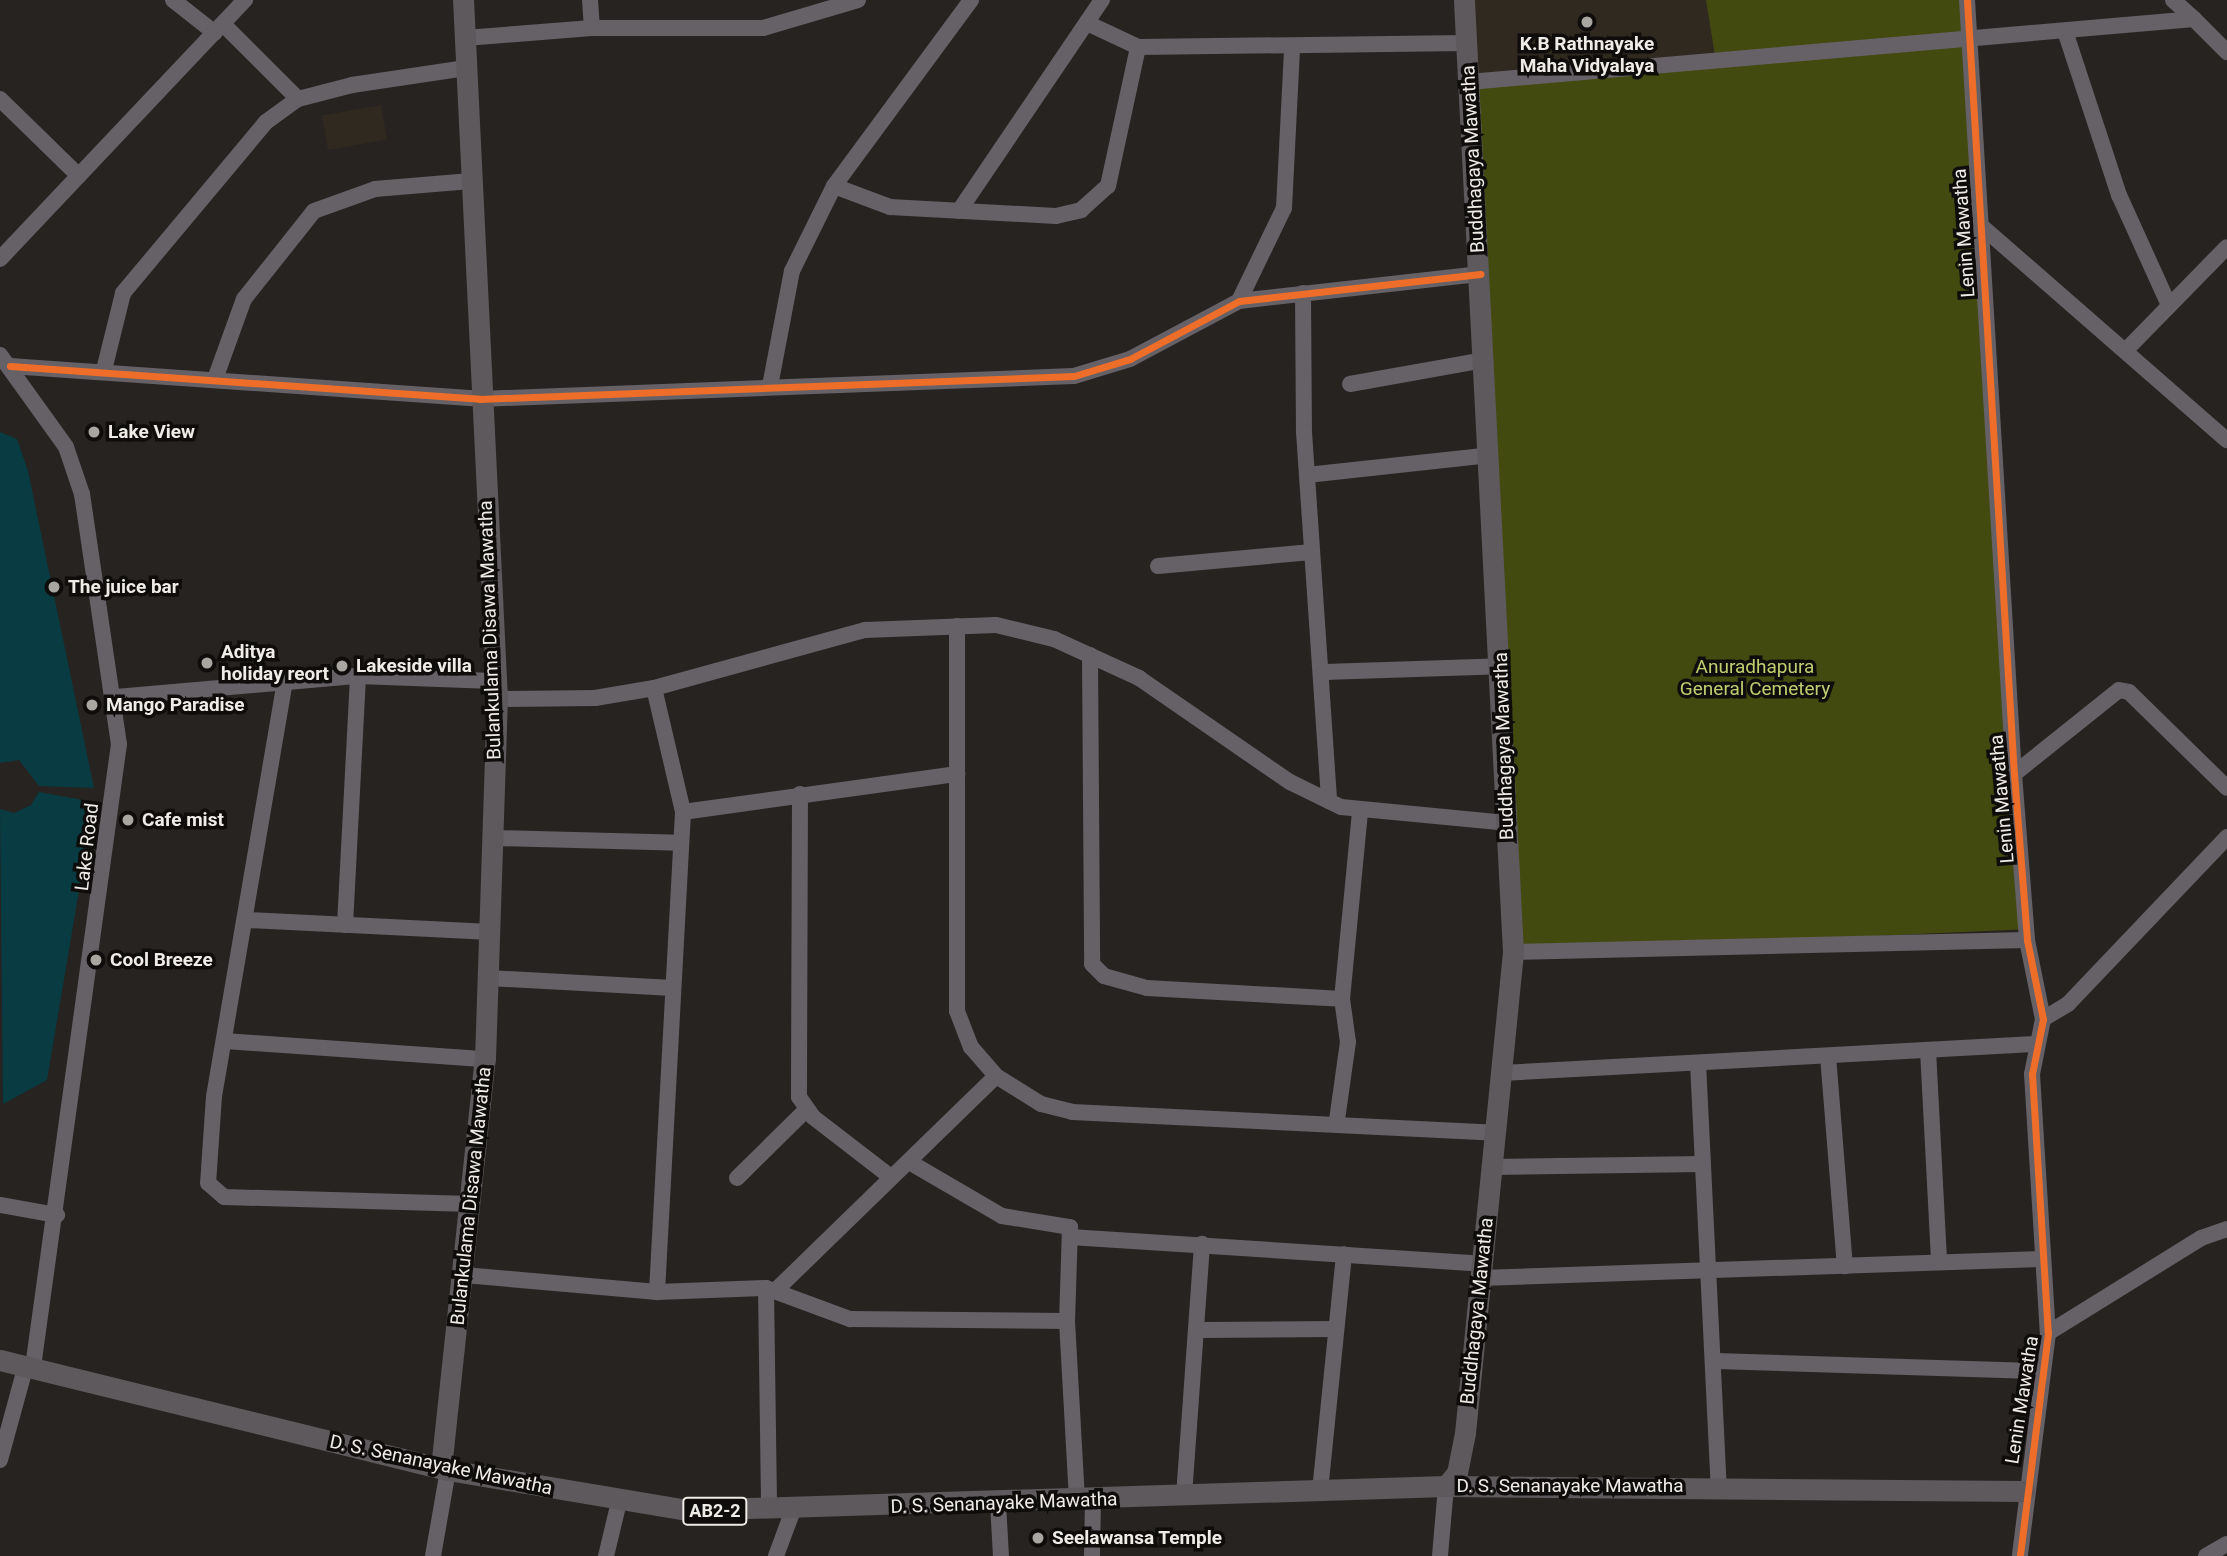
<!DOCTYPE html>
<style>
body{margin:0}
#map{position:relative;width:2227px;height:1556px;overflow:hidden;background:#262320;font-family:Roboto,sans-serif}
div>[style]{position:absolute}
.built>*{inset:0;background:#302920;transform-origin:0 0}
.green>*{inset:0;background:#434a10}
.water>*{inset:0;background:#093c42}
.minor>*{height:16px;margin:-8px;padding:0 8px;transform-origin:8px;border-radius:8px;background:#666067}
.major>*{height:21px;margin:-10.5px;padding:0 10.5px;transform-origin:10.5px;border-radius:10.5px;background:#5d595c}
.cycleway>*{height:7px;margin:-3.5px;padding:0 3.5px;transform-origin:3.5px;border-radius:3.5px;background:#ee6e29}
.dots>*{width:19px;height:19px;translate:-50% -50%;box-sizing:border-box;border:4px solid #0f0d0b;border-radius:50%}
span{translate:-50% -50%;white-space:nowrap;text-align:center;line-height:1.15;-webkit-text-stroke:7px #0f0d0b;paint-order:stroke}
.shield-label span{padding:2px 5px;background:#0f0d0b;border:2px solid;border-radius:5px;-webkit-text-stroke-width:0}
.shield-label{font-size:18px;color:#efece8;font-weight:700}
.poi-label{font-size:19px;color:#efece8;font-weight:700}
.left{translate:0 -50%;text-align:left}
.street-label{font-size:19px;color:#efece8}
.park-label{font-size:19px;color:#bfce6f}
</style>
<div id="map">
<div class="built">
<i style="clip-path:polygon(1464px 0,1706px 0,1715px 57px,1469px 82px)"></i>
<i style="left:381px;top:105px;width:35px;height:60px;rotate:80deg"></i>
</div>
<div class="green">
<i style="clip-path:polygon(1706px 0,1969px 0,2031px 929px,1513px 952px,1469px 82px,1715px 56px)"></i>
</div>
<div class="water">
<i style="clip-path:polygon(0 432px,17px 439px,28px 471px,94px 788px,39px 786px,19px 760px,0 763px)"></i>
<i style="clip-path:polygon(39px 792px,94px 802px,47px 1080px,3px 1104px,0 809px,14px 813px,31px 805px)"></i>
</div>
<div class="minor">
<i style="left:173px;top:0;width:53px;rotate:38.2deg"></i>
<i style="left:590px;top:0;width:28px;rotate:86deg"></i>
<i style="left:1967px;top:0;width:775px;rotate:86.53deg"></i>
<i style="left:2014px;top:774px;width:167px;rotate:85.5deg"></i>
<i style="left:2027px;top:940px;width:81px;rotate:78.6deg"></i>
<i style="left:2043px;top:1019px;width:56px;rotate:101.3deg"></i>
<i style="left:2032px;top:1074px;width:259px;rotate:86.5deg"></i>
<i style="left:2048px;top:1333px;width:225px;rotate:97.2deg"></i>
<i style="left:2173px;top:0;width:28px;rotate:42deg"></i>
<i style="left:1087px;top:23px;width:56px;rotate:25.2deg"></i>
<i style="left:1138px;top:47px;width:329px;rotate:-0.7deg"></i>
<i style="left:223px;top:24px;width:106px;rotate:45deg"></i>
<i style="left:2065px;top:31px;width:173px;rotate:71.8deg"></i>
<i style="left:2119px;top:195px;width:121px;rotate:65.6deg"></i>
<i style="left:465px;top:38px;width:127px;rotate:-4.5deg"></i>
<i style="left:592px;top:28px;width:171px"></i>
<i style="left:763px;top:28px;width:99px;rotate:-16.4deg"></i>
<i style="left:1469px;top:82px;width:728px;rotate:-4.97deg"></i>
<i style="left:2194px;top:19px;width:47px;rotate:45deg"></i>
<i style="left:0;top:99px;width:110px;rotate:44.3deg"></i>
<i style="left:834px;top:186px;width:60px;rotate:20.6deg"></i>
<i style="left:890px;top:207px;width:166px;rotate:3.1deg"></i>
<i style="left:1056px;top:216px;width:26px;rotate:-13deg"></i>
<i style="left:1081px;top:210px;width:36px;rotate:-42deg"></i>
<i style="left:1108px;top:186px;width:142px;rotate:-77.8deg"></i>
<i style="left:959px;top:211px;width:255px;rotate:-55.9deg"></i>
<i style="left:1979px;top:224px;width:329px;rotate:41.1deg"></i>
<i style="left:0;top:259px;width:357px;rotate:-46.6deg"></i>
<i style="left:1303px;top:293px;width:139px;rotate:89.6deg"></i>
<i style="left:1304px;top:432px;width:370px;rotate:86.1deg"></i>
<i style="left:1239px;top:301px;width:103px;rotate:-64.2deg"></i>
<i style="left:1284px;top:208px;width:158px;rotate:-87.1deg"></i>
<i style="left:2128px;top:348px;width:141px;rotate:-45.6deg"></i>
<i style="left:0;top:355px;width:113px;rotate:54.3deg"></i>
<i style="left:66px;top:447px;width:50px;rotate:71.2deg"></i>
<i style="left:82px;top:494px;width:253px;rotate:81.6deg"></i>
<i style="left:119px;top:744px;width:629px;rotate:97.86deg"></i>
<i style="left:10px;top:366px;width:471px;rotate:4deg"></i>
<i style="left:480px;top:399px;width:594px;rotate:-2.22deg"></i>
<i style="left:1074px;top:376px;width:59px;rotate:-16.9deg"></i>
<i style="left:1130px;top:359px;width:123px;rotate:-28deg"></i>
<i style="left:1239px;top:301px;width:243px;rotate:-6.4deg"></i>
<i style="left:104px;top:370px;width:79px;rotate:-76.1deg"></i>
<i style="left:123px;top:293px;width:223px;rotate:-50.1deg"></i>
<i style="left:266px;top:122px;width:39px;rotate:-36deg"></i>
<i style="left:298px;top:99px;width:56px;rotate:-14.5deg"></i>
<i style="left:352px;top:85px;width:115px;rotate:-8.5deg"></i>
<i style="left:215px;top:379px;width:85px;rotate:-70.1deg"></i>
<i style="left:244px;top:299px;width:112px;rotate:-51.5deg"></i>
<i style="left:314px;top:211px;width:65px;rotate:-19.8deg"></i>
<i style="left:375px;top:189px;width:96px;rotate:-4.8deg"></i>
<i style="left:1350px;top:384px;width:137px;rotate:-10.1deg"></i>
<i style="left:770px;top:386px;width:117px;rotate:-79.2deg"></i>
<i style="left:792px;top:271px;width:95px;rotate:-63.7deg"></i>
<i style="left:834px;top:186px;width:231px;rotate:-53.6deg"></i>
<i style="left:1307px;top:475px;width:184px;rotate:-6.2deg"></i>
<i style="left:1158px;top:566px;width:154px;rotate:-5.2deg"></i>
<i style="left:957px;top:626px;width:385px;rotate:90deg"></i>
<i style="left:957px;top:1011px;width:39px;rotate:69deg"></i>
<i style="left:971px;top:1047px;width:38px;rotate:49deg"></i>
<i style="left:996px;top:1076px;width:53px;rotate:31.9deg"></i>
<i style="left:1041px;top:1104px;width:32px;rotate:14deg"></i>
<i style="left:1072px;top:1112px;width:424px;rotate:2.8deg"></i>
<i style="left:1090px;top:655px;width:309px;rotate:89.6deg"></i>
<i style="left:1092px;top:964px;width:17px;rotate:45deg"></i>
<i style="left:1104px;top:976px;width:45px;rotate:15.6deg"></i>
<i style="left:1147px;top:988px;width:195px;rotate:3.2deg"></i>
<i style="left:1324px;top:672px;width:177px;rotate:-1.9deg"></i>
<i style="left:285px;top:681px;width:421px;rotate:99.7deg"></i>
<i style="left:214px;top:1096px;width:87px;rotate:93.9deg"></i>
<i style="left:208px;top:1183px;width:21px;rotate:41deg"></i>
<i style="left:224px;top:1197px;width:247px;rotate:1.6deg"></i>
<i style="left:654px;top:688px;width:127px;rotate:76.8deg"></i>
<i style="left:683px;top:812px;width:481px;rotate:93.1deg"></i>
<i style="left:116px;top:697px;width:243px;rotate:-5deg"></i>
<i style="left:358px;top:676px;width:135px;rotate:2.1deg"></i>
<i style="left:497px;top:699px;width:98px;rotate:-0.6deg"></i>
<i style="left:595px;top:698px;width:60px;rotate:-9.6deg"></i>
<i style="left:654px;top:688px;width:219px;rotate:-15.4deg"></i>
<i style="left:865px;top:630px;width:131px;rotate:-2.2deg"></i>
<i style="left:996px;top:625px;width:60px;rotate:13.6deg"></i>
<i style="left:1054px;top:639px;width:94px;rotate:24.6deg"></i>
<i style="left:1139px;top:678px;width:183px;rotate:34.6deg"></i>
<i style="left:1290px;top:782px;width:57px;rotate:26.1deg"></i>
<i style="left:1341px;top:807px;width:166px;rotate:5.5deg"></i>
<i style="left:2014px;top:774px;width:134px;rotate:-38.7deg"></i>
<i style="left:2119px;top:690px;width:10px;rotate:11deg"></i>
<i style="left:2129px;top:692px;width:137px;rotate:44.4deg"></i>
<i style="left:800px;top:794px;width:303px;rotate:90.2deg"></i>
<i style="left:799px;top:1097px;width:24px;rotate:55deg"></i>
<i style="left:813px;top:1117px;width:98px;rotate:37.6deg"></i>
<i style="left:683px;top:812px;width:277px;rotate:-7.9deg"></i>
<i style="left:494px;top:838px;width:186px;rotate:1.5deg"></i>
<i style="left:247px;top:920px;width:244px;rotate:2.8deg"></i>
<i style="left:345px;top:925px;width:249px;rotate:-87deg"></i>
<i style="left:1513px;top:952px;width:514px;rotate:-1.34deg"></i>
<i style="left:488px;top:978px;width:185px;rotate:3.1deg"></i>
<i style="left:2043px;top:1019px;width:29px;rotate:-31deg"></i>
<i style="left:2068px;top:1004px;width:231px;rotate:-46.4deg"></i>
<i style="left:225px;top:1041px;width:261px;rotate:4deg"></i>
<i style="left:1928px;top:1050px;width:212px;rotate:87deg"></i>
<i style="left:1828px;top:1056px;width:211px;rotate:85.4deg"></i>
<i style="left:1698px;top:1063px;width:424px;rotate:87.2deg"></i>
<i style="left:1502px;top:1073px;width:534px;rotate:-3.11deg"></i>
<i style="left:1337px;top:1120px;width:79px;rotate:-82deg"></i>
<i style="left:1348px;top:1042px;width:43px;rotate:-97.9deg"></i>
<i style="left:1342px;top:999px;width:187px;rotate:-84.5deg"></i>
<i style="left:911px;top:1163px;width:105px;rotate:30.2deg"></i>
<i style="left:1002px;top:1216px;width:69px;rotate:9.2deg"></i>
<i style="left:1070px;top:1227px;width:94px;rotate:91.8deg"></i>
<i style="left:1492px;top:1167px;width:211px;rotate:-0.8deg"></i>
<i style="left:737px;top:1178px;width:97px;rotate:-44.6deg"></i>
<i style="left:0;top:1205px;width:58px;rotate:10deg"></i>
<i style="left:1070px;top:1237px;width:413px;rotate:3.7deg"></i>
<i style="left:464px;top:1275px;width:194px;rotate:5deg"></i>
<i style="left:657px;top:1292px;width:109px;rotate:-2.1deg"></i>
<i style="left:766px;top:1288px;width:90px;rotate:20.3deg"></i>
<i style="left:850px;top:1319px;width:217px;rotate:0.5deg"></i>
<i style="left:1067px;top:1321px;width:180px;rotate:86.8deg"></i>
<i style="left:1480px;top:1278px;width:562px;rotate:-1.94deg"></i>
<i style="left:766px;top:1288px;width:222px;rotate:89.2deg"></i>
<i style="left:776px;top:1290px;width:307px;rotate:-44.2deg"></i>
<i style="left:1198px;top:1330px;width:137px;rotate:-0.4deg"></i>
<i style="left:2048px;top:1333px;width:180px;rotate:-31.8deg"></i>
<i style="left:2201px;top:1238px;width:28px;rotate:-19deg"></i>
<i style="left:1716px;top:1361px;width:324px;rotate:1.8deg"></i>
<i style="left:0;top:1460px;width:98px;rotate:-74.7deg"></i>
<i style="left:1320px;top:1491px;width:238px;rotate:-84.2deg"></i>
<i style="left:1184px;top:1496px;width:253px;rotate:-85.9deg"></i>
<i style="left:998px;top:1503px;width:53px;rotate:86.8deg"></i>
<i style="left:433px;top:1556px;width:87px;rotate:-80.1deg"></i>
<i style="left:606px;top:1556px;width:56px;rotate:-76.5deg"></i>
<i style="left:776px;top:1556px;width:49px;rotate:-69.7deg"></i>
<i style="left:1092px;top:1556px;width:56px;rotate:-89deg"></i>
<i style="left:1440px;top:1556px;width:70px;rotate:-85.1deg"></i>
<i style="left:2206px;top:1556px;width:24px;rotate:-30deg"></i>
</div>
<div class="major">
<i style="left:0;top:1360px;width:461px;rotate:13.8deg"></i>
<i style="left:448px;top:1470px;width:243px;rotate:9.5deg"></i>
<i style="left:688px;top:1510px;width:758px;rotate:-1.81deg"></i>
<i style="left:1446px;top:1486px;width:578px;rotate:0.5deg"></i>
<i style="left:441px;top:1468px;width:411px;rotate:-83.9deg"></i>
<i style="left:485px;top:1059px;width:360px;rotate:-88.1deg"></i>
<i style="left:497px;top:699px;width:700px;rotate:-92.78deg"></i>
<i style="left:1446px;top:1486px;width:17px;rotate:-50deg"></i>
<i style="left:1457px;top:1473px;width:41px;rotate:-78.7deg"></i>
<i style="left:1465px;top:1433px;width:483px;rotate:-84.3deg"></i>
<i style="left:1513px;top:952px;width:953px;rotate:-92.95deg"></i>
</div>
<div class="cycleway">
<i style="left:1967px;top:0;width:775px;rotate:86.53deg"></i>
<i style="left:2014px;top:774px;width:167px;rotate:85.5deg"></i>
<i style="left:2027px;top:940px;width:81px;rotate:78.6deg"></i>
<i style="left:2043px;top:1019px;width:56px;rotate:101.3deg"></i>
<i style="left:2032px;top:1074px;width:259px;rotate:86.5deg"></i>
<i style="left:2048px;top:1333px;width:225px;rotate:97.2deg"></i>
<i style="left:10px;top:366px;width:471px;rotate:4deg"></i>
<i style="left:480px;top:399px;width:594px;rotate:-2.22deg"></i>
<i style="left:1074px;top:376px;width:59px;rotate:-16.9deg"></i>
<i style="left:1130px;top:359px;width:123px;rotate:-28deg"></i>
<i style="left:1239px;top:301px;width:243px;rotate:-6.4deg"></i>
</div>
<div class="dots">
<i style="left:1587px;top:22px;background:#a9a6a2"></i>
<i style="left:94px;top:432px;background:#a9a6a2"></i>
<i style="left:54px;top:587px;background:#a9a6a2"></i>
<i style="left:207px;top:663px;background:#a9a6a2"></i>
<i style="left:342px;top:666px;background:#a9a6a2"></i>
<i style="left:92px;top:705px;background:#a9a6a2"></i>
<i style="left:128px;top:820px;background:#a9a6a2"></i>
<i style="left:96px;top:960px;background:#a9a6a2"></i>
<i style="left:1038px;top:1538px;background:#a9a6a2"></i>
</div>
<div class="shield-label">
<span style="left:715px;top:1511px">AB2-2</span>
</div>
<div class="poi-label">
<span style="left:1587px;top:55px">K.B Rathnayake<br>Maha Vidyalaya</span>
<span class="left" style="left:108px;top:432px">Lake View</span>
<span class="left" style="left:68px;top:587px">The juice bar</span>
<span class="left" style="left:221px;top:663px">Aditya<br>holiday reort</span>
<span class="left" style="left:356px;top:666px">Lakeside villa</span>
<span class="left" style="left:106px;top:705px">Mango Paradise</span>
<span class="left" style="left:142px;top:820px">Cafe mist</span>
<span class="left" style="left:110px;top:960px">Cool Breeze</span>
<span class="left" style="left:1052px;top:1538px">Seelawansa Temple</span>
</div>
<div class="street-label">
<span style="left:1473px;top:159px;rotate:-93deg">Buddhagaya Mawatha</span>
<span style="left:1964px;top:233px;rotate:-94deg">Lenin Mawatha</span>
<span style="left:490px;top:630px;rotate:-92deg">Bulankulama Disawa Mawatha</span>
<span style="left:1504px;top:746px;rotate:-92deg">Buddhagaya Mawatha</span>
<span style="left:2002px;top:799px;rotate:-95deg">Lenin Mawatha</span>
<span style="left:87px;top:847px;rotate:-83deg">Lake Road</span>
<span style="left:471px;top:1196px;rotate:-84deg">Bulankulama Disawa Mawatha</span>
<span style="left:1477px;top:1311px;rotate:-84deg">Buddhagaya Mawatha</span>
<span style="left:2022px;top:1400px;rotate:-81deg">Lenin Mawatha</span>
<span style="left:441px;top:1465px;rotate:12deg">D. S. Senanayake Mawatha</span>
<span style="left:1570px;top:1486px">D. S. Senanayake Mawatha</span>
<span style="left:1004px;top:1503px;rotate:-2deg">D. S. Senanayake Mawatha</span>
</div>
<div class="park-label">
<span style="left:1755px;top:678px">Anuradhapura<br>General Cemetery</span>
</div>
</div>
